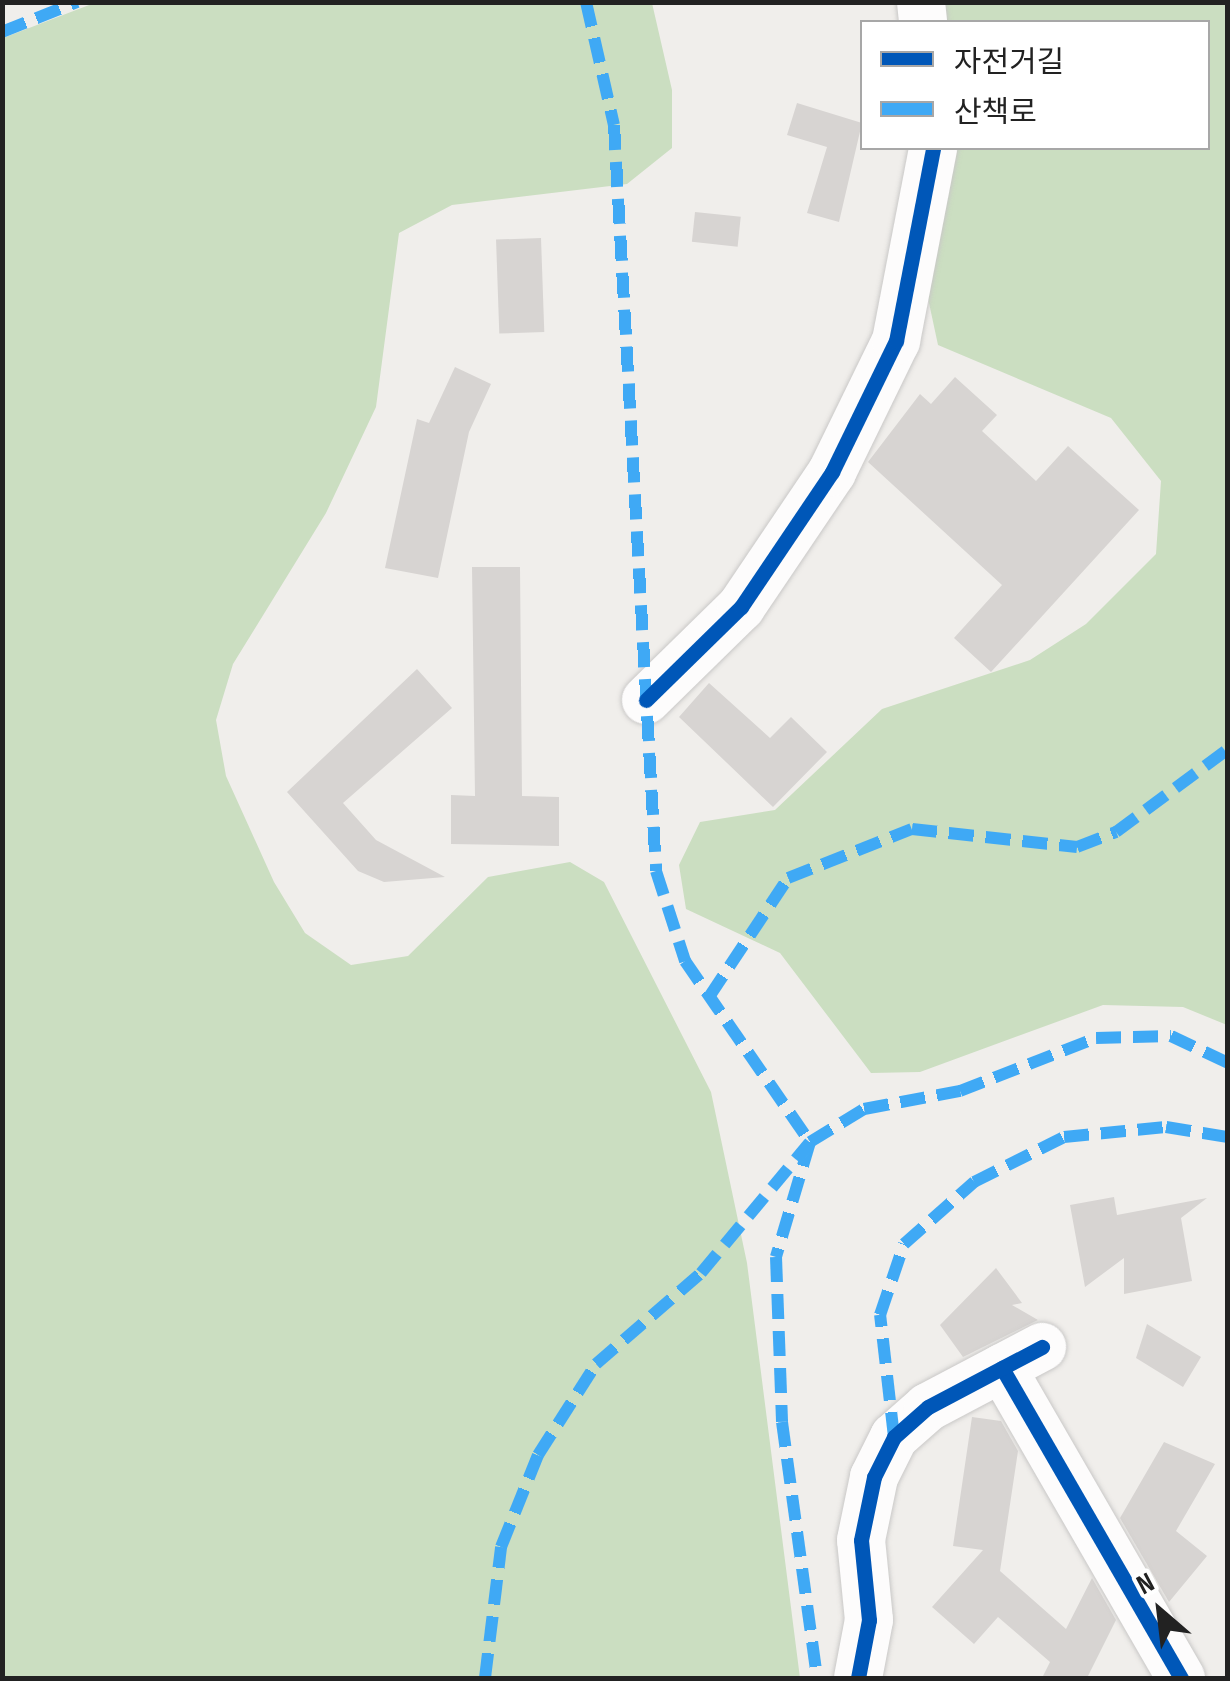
<!DOCTYPE html>
<meta charset="utf-8">
<style>
body{margin:0}
#map{position:relative;width:1230px;height:1681px;overflow:hidden;background:#f0eeeb;font-family:"Sofia Sans Condensed","Noto Sans KR",sans-serif}
div>[style]{position:absolute}
.forest>*{inset:0;background:#cbdec1}
.building>*{inset:0;background:#d7d4d2;transform-origin:0 0}
.roads{filter:drop-shadow(0 0 2px #c9c8c7) drop-shadow(0 0 2px #c9c8c7)}
.minor>*{height:48px;margin:-24px;padding:0 24px;transform-origin:24px;border-radius:24px;background:#fdfcfc}
.quiet>*{height:12px;margin-top:-6px;transform-origin:0;background:repeating-linear-gradient(90deg,#3fa9f5 0 25px,transparent 0 37px)}
.cycleway>*{height:15px;margin:-7.5px;padding:0 7.5px;transform-origin:7.5px;border-radius:7.5px;background:#0057b8}
span{translate:-50% -50%;white-space:nowrap;text-align:center;line-height:1.15;-webkit-text-stroke:10px #fff;paint-order:stroke}
.frame{position:absolute;inset:0;border:5px solid #222;pointer-events:none}
.legend{position:absolute;left:860px;top:20px;width:350px;height:130px;box-sizing:border-box;background:#fff;border:2px solid #a7a7a7;margin:0;padding:12px 18px;list-style:none;font-size:30px;color:#222}
.legend li{display:flex;align-items:center;gap:20px;height:50px}
.legend b{width:50px;border:2px solid #a7a7a7}
.north{position:absolute;left:1110px;top:1561px;width:100px;height:100px;-webkit-text-stroke:8px #fff;paint-order:stroke;rotate:332deg;font-size:28px;font-weight:700;line-height:40px;text-align:center;color:#222}
.north::after{content:'';display:block;margin:auto;width:35px;height:45px;background:#222;clip-path:polygon(50% 0,100% 100%,50% 72%,0 100%)}
</style>
<div id="map">
<div class="forest">
<i style="clip-path:polygon(97px 2px,652px 3px,672px 90px,672px 148px,627px 184px,452px 205px,399px 233px,376px 407px,326px 513px,233px 664px,216px 720px,226px 776px,274px 882px,305px 933px,351px 965px,408px 956px,488px 877px,570px 862px,604px 882px,711px 1092px,747px 1263px,800px 1678px,3px 1678px,3px 38px)"></i>
<i style="clip-path:polygon(904px 3px,1227px 3px,1227px 1025px,1183px 1007px,1103px 1005px,920px 1072px,871px 1073px,780px 953px,686px 909px,679px 865px,700px 822px,775px 810px,882px 709px,1030px 660px,1086px 624px,1156px 554px,1161px 481px,1111px 418px,938px 345px,926px 289px,932px 148px,1208px 148px,1208px 22px,908px 22px)"></i>
</div>
<div class="building">
<i style="clip-path:polygon(797px 103px,862px 123px,839px 222px,807px 213px,827px 147px,787px 135px)"></i>
<i style="left:695px;top:212px;width:46px;height:30px;rotate:6deg"></i>
<i style="left:541px;top:238px;width:94px;height:45px;rotate:88deg"></i>
<i style="clip-path:polygon(455px 367px,491px 384px,469px 432px,438px 578px,385px 568px,417px 419px,429px 423px)"></i>
<i style="clip-path:polygon(955px 377px,997px 415px,982px 431px,1036px 481px,1068px 446px,1139px 510px,991px 672px,954px 638px,1002px 585px,868px 462px,920px 394px,931px 404px)"></i>
<i style="clip-path:polygon(472px 567px,520px 567px,522px 796px,559px 797px,559px 846px,451px 844px,451px 795px,475px 796px)"></i>
<i style="clip-path:polygon(417px 669px,452px 708px,343px 803px,376px 840px,445px 877px,384px 882px,358px 871px,287px 792px)"></i>
<i style="clip-path:polygon(709px 683px,770px 738px,791px 717px,827px 752px,773px 807px,679px 717px)"></i>
<i style="clip-path:polygon(1114px 1197px,1117px 1215px,1207px 1198px,1181px 1218px,1192px 1281px,1124px 1294px,1124px 1258px,1085px 1287px,1070px 1205px)"></i>
<i style="clip-path:polygon(996px 1268px,1022px 1303px,1012px 1305px,1038px 1320px,963px 1357px,940px 1325px)"></i>
<i style="clip-path:polygon(1147px 1324px,1201px 1357px,1183px 1387px,1136px 1358px)"></i>
<i style="clip-path:polygon(972px 1417px,1001px 1421px,1018px 1451px,1000px 1571px,1066px 1629px,1092px 1578px,1116px 1620px,1087px 1678px,1042px 1678px,1050px 1662px,998px 1617px,974px 1644px,932px 1607px,983px 1550px,953px 1546px)"></i>
<i style="clip-path:polygon(1164px 1442px,1215px 1464px,1176px 1531px,1207px 1556px,1169px 1602px,1120px 1518px)"></i>
</div>
<div class="roads">
<div class="minor">
<i style="left:921px;top:2px;width:20px;rotate:84deg"></i>
<i style="left:646px;top:700px;width:133px;rotate:-44.4deg"></i>
<i style="left:741px;top:607px;width:163px;rotate:-56deg"></i>
<i style="left:832px;top:472px;width:146px;rotate:-64deg"></i>
<i style="left:896px;top:341px;width:197px;rotate:-79.1deg"></i>
<i style="left:1002px;top:1368px;width:358px;rotate:60deg"></i>
<i style="left:858px;top:1678px;width:59px;rotate:-79.3deg"></i>
<i style="left:869px;top:1620px;width:80px;rotate:-95.7deg"></i>
<i style="left:861px;top:1540px;width:64px;rotate:-78.3deg"></i>
<i style="left:874px;top:1477px;width:45px;rotate:-63.4deg"></i>
<i style="left:894px;top:1437px;width:45px;rotate:-41.4deg"></i>
<i style="left:928px;top:1407px;width:129px;rotate:-27.8deg"></i>
</div>
</div>
<div class="quiet">
<i style="left:586px;top:2px;width:126px;rotate:77.2deg"></i>
<i style="left:614px;top:125px;width:747px;rotate:86.78deg"></i>
<i style="left:656px;top:871px;width:95px;rotate:72.1deg"></i>
<i style="left:685px;top:961px;width:220px;rotate:55.4deg"></i>
<i style="left:810px;top:1142px;width:120px;rotate:106.5deg"></i>
<i style="left:776px;top:1257px;width:165px;rotate:87.9deg"></i>
<i style="left:782px;top:1422px;width:258px;rotate:82.2deg"></i>
<i style="left:2px;top:32px;width:81px;rotate:-21.8deg"></i>
<i style="left:709px;top:997px;width:143px;rotate:-56.4deg"></i>
<i style="left:788px;top:878px;width:133px;rotate:-21.6deg"></i>
<i style="left:912px;top:829px;width:166px;rotate:6.2deg"></i>
<i style="left:1077px;top:847px;width:42px;rotate:-21deg"></i>
<i style="left:1116px;top:832px;width:139px;rotate:-36.5deg"></i>
<i style="left:894px;top:1437px;width:123px;rotate:-96.5deg"></i>
<i style="left:880px;top:1315px;width:75px;rotate:-71.3deg"></i>
<i style="left:904px;top:1244px;width:94px;rotate:-41.5deg"></i>
<i style="left:974px;top:1182px;width:101px;rotate:-26.6deg"></i>
<i style="left:1064px;top:1137px;width:102px;rotate:-5.6deg"></i>
<i style="left:1166px;top:1127px;width:63px;rotate:9.2deg"></i>
<i style="left:485px;top:1678px;width:132px;rotate:-83deg"></i>
<i style="left:501px;top:1547px;width:99px;rotate:-68.1deg"></i>
<i style="left:538px;top:1455px;width:108px;rotate:-57.5deg"></i>
<i style="left:596px;top:1364px;width:139px;rotate:-40.9deg"></i>
<i style="left:701px;top:1273px;width:170px;rotate:-50.2deg"></i>
<i style="left:810px;top:1142px;width:63px;rotate:-31.4deg"></i>
<i style="left:864px;top:1109px;width:98px;rotate:-10.6deg"></i>
<i style="left:960px;top:1091px;width:146px;rotate:-21.3deg"></i>
<i style="left:1096px;top:1038px;width:75px;rotate:-1.5deg"></i>
<i style="left:1171px;top:1036px;width:63px;rotate:25.3deg"></i>
</div>
<div class="cycleway">
<i style="left:646px;top:700px;width:133px;rotate:-44.4deg"></i>
<i style="left:741px;top:607px;width:163px;rotate:-56deg"></i>
<i style="left:832px;top:472px;width:146px;rotate:-64deg"></i>
<i style="left:896px;top:341px;width:197px;rotate:-79.1deg"></i>
<i style="left:1002px;top:1368px;width:358px;rotate:60deg"></i>
<i style="left:858px;top:1678px;width:59px;rotate:-79.3deg"></i>
<i style="left:869px;top:1620px;width:80px;rotate:-95.7deg"></i>
<i style="left:861px;top:1540px;width:64px;rotate:-78.3deg"></i>
<i style="left:874px;top:1477px;width:45px;rotate:-63.4deg"></i>
<i style="left:894px;top:1437px;width:45px;rotate:-41.4deg"></i>
<i style="left:928px;top:1407px;width:129px;rotate:-27.8deg"></i>
</div>
<div class="frame"></div>
<ul class="legend">
<li><b style="height:12px;background:#0057b8"></b>자전거길</li>
<li><b style="height:12px;background:#3fa9f5"></b>산책로</li>
</ul>
<div class="north">N</div>
</div>
